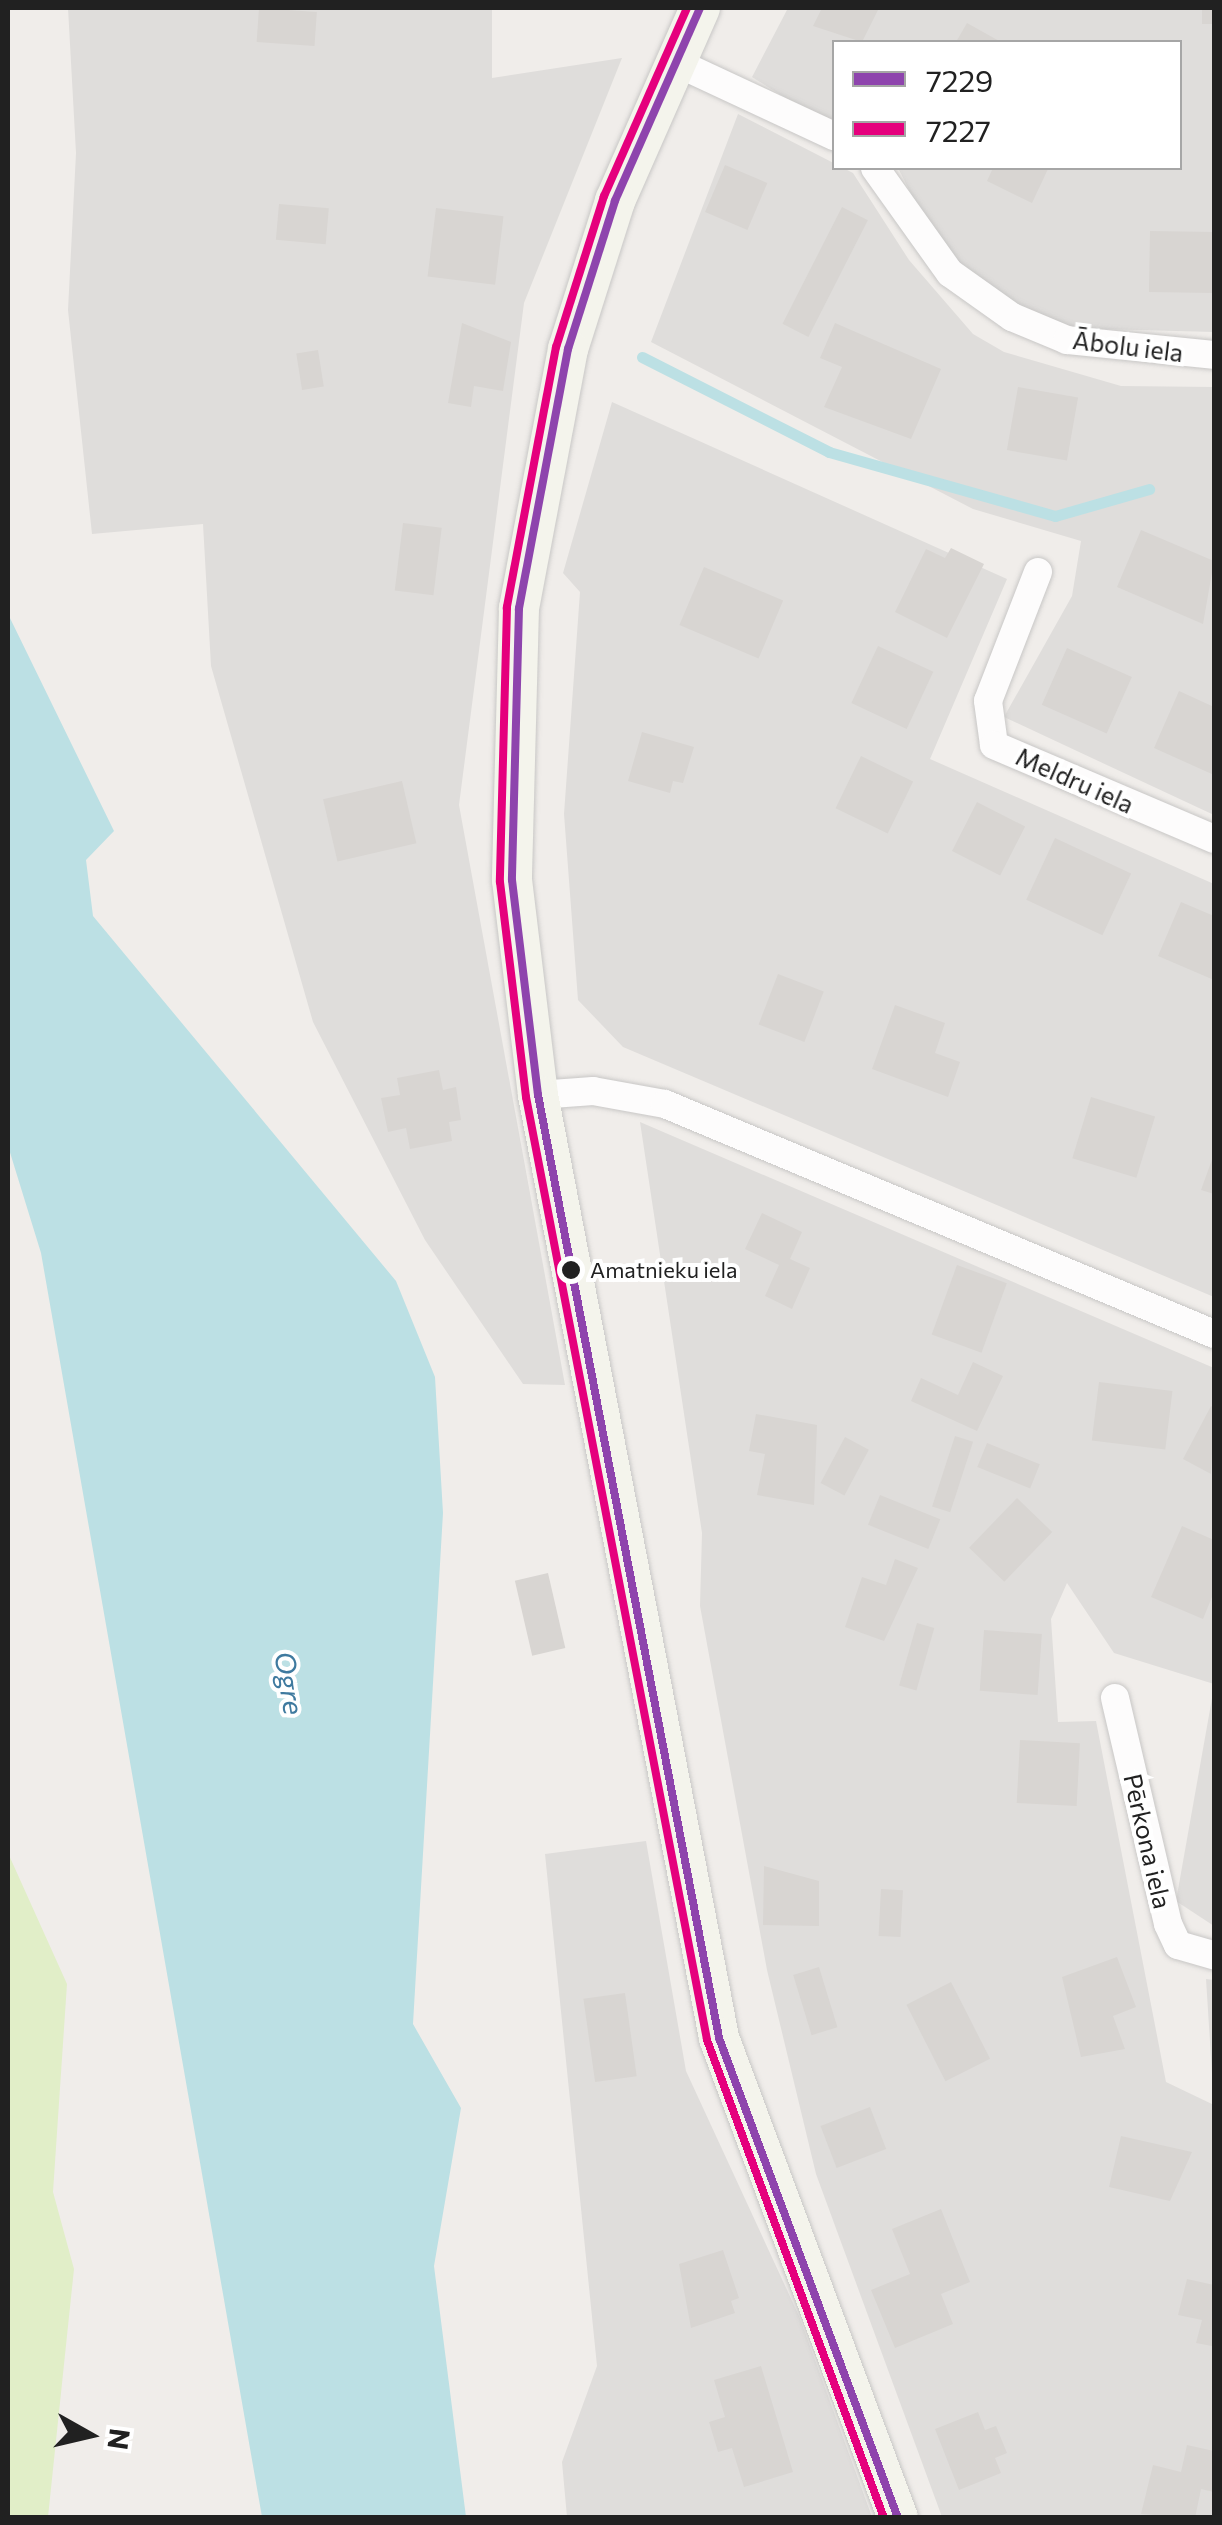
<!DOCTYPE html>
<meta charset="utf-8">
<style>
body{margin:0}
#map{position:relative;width:1222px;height:2525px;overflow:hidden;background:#f0edea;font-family:Commissioner,sans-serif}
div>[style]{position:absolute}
.residential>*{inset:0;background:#dfdddb}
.grass>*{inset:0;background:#e1eec8}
.water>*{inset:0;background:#bce0e4}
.stream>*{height:11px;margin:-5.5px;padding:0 5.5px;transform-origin:5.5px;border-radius:5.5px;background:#bce0e4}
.building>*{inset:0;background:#d8d5d2;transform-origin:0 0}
.roads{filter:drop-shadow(0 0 2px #c8c7c6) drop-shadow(0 0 2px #c8c7c6)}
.minor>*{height:28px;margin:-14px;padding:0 14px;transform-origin:14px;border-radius:14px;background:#fdfcfc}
.secondary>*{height:40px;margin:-20px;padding:0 20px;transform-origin:20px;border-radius:20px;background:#f4f4ec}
.bus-1>*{height:8px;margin:-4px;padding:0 4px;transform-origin:4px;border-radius:4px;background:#8e44ad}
.bus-2>*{height:8px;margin:-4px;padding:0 4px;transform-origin:4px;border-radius:4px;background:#e5007d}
.dots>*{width:28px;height:28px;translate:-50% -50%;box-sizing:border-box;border:5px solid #fff;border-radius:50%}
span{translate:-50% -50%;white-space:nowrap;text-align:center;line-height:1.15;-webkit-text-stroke:8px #fff;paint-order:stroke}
.bus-label{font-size:22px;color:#212121}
.left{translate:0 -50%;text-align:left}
.street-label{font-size:25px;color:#212121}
.water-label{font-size:28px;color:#3f7a9f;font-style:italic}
.frame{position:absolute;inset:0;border:10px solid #212121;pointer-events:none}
.legend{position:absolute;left:832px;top:40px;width:350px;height:130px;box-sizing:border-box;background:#fff;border:2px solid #a6a6a6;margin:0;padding:12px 18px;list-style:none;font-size:30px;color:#212121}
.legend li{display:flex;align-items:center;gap:20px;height:50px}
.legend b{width:50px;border:2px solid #a6a6a6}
.north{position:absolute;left:40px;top:2385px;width:100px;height:100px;-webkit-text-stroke:8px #fff;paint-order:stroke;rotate:98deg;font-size:28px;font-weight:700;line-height:40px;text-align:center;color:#212121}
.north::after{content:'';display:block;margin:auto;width:35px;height:45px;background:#212121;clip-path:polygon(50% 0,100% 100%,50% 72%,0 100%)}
</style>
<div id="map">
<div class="residential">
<i style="clip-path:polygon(68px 8px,492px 8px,492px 78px,622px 58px,524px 303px,459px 805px,565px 1385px,523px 1384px,425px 1240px,313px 1022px,211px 666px,203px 524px,92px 534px,68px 310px,76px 153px)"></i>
<i style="clip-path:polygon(788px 8px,1214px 8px,1214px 332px,1063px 328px,983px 289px,930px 231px,898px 168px,1180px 168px,1180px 42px,834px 42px,834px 128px,752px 77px)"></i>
<i style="clip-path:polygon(738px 114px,853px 173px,909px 260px,973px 334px,1004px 352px,1121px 386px,1214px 387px,1214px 815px,1004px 717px,1072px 596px,1081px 541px,973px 509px,651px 342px)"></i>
<i style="clip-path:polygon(612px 402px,1007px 579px,930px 759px,1214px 884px,1214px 1297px,623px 1047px,578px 1000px,564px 814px,580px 592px,563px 573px)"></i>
<i style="clip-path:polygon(640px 1122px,1214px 1368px,1214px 1684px,1114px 1653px,1067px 1583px,1051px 1619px,1058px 1722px,1096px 1721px,1166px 2082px,1214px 2105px,1206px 1979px,1214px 1980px,1214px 2517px,942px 2517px,816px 2174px,767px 1970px,700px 1606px,702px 1533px)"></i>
<i style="clip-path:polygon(1214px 1687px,1214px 1926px,1176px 1901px)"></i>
<i style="clip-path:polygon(646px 1841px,686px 2071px,799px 2316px,872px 2517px,567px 2517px,562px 2462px,597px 2366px,545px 1854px)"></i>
</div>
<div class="grass">
<i style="clip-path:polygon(8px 1853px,67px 1984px,53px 2192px,74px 2269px,48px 2517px,8px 2517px)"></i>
</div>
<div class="water">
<i style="clip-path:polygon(8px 614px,114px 831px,86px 860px,93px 916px,396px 1281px,435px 1377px,443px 1513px,413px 2024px,461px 2108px,434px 2266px,466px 2517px,262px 2517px,41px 1253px,8px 1146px)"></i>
</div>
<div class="stream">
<i style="left:642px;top:357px;width:210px;rotate:26.9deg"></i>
<i style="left:829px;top:452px;width:235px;rotate:15.8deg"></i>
<i style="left:1055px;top:516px;width:98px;rotate:-16deg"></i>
</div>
<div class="building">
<i style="left:259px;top:8px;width:58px;height:34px;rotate:4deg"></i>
<i style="clip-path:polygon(822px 8px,879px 8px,862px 42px,813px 26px)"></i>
<i style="left:1202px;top:8px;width:12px;height:16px"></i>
<i style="clip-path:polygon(967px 23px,1001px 42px,956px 42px)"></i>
<i style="left:725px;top:165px;width:46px;height:51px;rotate:23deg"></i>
<i style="clip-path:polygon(993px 168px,1045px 168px,1048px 169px,1032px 203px,987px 181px)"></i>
<i style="left:279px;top:204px;width:50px;height:36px;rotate:5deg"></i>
<i style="left:842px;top:207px;width:29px;height:131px;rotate:27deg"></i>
<i style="left:436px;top:208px;width:68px;height:69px;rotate:7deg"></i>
<i style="left:1150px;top:231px;width:64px;height:61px;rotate:1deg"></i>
<i style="clip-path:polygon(462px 323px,511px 342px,503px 391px,474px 386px,471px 407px,448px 403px)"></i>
<i style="clip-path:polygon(835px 323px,941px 369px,911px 439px,824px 407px,842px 367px,820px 358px)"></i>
<i style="left:318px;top:350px;width:37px;height:22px;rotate:81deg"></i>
<i style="left:1018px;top:387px;width:61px;height:64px;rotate:10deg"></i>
<i style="left:403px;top:523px;width:39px;height:68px;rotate:7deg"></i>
<i style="clip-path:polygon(1141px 530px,1214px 561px,1203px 624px,1117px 587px)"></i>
<i style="clip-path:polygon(951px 548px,984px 564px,947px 638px,895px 612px,926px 549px,945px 558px)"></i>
<i style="left:704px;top:567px;width:86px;height:63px;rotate:23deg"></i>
<i style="left:878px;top:646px;width:61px;height:63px;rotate:25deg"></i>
<i style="left:1067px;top:648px;width:71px;height:62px;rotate:24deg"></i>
<i style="clip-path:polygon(1179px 691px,1214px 707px,1214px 775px,1154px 748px)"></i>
<i style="clip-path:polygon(642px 732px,694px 747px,683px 783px,673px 781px,670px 793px,628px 781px)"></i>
<i style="left:861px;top:756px;width:58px;height:58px;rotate:26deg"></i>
<i style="left:402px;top:781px;width:64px;height:81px;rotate:77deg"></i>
<i style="left:977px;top:802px;width:54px;height:55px;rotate:27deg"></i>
<i style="left:1055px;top:838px;width:84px;height:68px;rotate:25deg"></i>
<i style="clip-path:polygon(1181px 902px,1214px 916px,1214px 980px,1158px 956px)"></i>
<i style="left:778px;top:974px;width:49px;height:54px;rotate:21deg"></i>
<i style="clip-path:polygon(895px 1005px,945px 1023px,935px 1053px,960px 1062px,948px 1097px,872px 1069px)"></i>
<i style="clip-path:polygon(439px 1070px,443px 1090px,456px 1087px,461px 1120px,449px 1122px,452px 1141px,410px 1149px,406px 1128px,388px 1132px,381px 1098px,400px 1095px,397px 1078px)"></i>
<i style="left:1091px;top:1097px;width:67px;height:64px;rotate:17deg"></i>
<i style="clip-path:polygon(1214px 1154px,1214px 1194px,1201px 1190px)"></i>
<i style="clip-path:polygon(762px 1213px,802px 1232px,790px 1259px,810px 1268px,792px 1309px,765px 1296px,779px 1265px,745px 1249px)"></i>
<i style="left:957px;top:1265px;width:53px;height:74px;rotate:20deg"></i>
<i style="clip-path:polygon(973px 1362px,1003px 1376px,977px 1431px,911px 1401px,921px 1378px,958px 1395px)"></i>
<i style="left:1099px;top:1382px;width:74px;height:59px;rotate:7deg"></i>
<i style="clip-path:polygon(1211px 1406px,1214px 1408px,1211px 1474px,1183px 1459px)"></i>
<i style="clip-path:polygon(756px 1414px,817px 1425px,814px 1505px,757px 1495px,765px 1454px,749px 1451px)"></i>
<i style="left:955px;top:1436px;width:19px;height:74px;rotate:18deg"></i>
<i style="left:845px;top:1437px;width:27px;height:52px;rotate:28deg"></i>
<i style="left:987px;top:1443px;width:57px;height:26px;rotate:22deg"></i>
<i style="left:880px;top:1495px;width:65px;height:32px;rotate:22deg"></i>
<i style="left:1017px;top:1498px;width:49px;height:69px;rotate:44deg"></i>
<i style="clip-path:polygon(1182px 1526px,1214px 1540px,1214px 1592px,1203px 1619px,1151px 1597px)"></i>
<i style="clip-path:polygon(895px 1559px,918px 1568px,884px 1641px,845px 1627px,862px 1577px,886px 1585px)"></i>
<i style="left:548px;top:1573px;width:77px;height:34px;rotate:77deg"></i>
<i style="left:917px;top:1623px;width:18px;height:65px;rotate:16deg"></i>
<i style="left:984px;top:1630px;width:58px;height:61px;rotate:4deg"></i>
<i style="left:1020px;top:1740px;width:60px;height:63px;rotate:3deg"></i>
<i style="clip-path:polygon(764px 1866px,819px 1881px,819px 1926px,763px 1925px)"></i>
<i style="left:881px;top:1889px;width:22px;height:47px;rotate:3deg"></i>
<i style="clip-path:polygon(1117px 1957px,1136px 2007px,1113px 2016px,1125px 2049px,1081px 2057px,1062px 1977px)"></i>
<i style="left:819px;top:1967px;width:63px;height:27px;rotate:73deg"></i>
<i style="left:951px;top:1982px;width:86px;height:50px;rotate:63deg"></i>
<i style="left:625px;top:1993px;width:84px;height:42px;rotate:82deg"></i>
<i style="left:870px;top:2107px;width:45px;height:53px;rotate:69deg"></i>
<i style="clip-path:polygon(1121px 2136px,1192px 2152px,1170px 2201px,1109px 2187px)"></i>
<i style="clip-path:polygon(941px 2209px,970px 2282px,941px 2294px,953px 2324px,895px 2348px,871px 2290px,910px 2274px,892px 2229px)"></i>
<i style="clip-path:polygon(723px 2250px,739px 2298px,731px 2301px,735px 2313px,691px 2328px,679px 2264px)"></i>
<i style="clip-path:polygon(1187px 2279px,1214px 2285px,1212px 2346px,1196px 2343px,1202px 2320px,1178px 2315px)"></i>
<i style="clip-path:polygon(761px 2366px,793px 2472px,744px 2487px,732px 2448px,718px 2452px,709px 2422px,725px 2417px,714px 2380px)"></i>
<i style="clip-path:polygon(978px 2412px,985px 2430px,996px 2426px,1007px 2453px,995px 2458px,1001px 2473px,959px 2490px,935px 2429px)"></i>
<i style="clip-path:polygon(1187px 2445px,1214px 2451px,1214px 2492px,1201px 2489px,1195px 2518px,1141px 2514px,1153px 2465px,1181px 2472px)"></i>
</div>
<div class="roads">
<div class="minor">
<i style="left:673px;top:61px;width:178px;rotate:25deg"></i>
<i style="left:875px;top:168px;width:129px;rotate:54.5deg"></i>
<i style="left:950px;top:273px;width:76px;rotate:35.4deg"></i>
<i style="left:1012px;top:317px;width:60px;rotate:22.7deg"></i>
<i style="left:1067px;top:340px;width:148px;rotate:5.8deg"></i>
<i style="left:1038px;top:572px;width:138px;rotate:111.2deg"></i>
<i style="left:988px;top:701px;width:44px;rotate:82.2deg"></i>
<i style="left:994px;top:745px;width:239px;rotate:23.1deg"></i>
<i style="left:538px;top:1095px;width:55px;rotate:-4.2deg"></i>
<i style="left:593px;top:1091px;width:73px;rotate:10.2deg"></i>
<i style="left:665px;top:1104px;width:595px;rotate:22.73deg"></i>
<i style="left:1115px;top:1698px;width:232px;rotate:76.8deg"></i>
<i style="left:1168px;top:1924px;width:23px;rotate:65deg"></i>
<i style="left:1178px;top:1945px;width:37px;rotate:16deg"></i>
</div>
<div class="secondary">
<i style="left:700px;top:8px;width:211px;rotate:113.8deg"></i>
<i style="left:615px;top:201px;width:155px;rotate:107.6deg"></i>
<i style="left:568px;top:349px;width:264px;rotate:100.7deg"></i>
<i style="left:519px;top:608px;width:272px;rotate:91.5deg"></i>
<i style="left:512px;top:880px;width:217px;rotate:83.1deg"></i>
<i style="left:538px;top:1095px;width:960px;rotate:79.13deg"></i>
<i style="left:719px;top:2038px;width:512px;rotate:69.55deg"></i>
</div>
</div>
<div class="bus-1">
<i style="left:700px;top:8px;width:211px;rotate:113.8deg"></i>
<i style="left:615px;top:201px;width:155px;rotate:107.6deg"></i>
<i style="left:568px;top:349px;width:264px;rotate:100.7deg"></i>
<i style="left:519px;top:608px;width:272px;rotate:91.5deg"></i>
<i style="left:512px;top:880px;width:217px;rotate:83.1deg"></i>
<i style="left:538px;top:1095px;width:960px;rotate:79.13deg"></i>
<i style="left:719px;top:2038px;width:512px;rotate:69.55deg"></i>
</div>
<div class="bus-2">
<i style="left:687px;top:8px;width:206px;rotate:113.8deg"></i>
<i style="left:604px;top:196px;width:158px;rotate:107.6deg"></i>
<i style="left:556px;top:347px;width:265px;rotate:100.7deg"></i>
<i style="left:507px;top:607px;width:275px;rotate:91.5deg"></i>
<i style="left:500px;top:882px;width:217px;rotate:83.1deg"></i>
<i style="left:526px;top:1097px;width:960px;rotate:79.13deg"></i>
<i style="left:707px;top:2040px;width:510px;rotate:69.68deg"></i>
</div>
<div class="dots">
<i style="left:571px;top:1270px;background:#212121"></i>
</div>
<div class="bus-label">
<span class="left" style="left:590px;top:1270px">Amatnieku iela</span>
</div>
<div class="street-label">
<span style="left:1128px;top:346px;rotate:7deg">Ābolu iela</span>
<span style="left:1075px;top:780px;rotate:24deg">Meldru iela</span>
<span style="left:1148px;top:1841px;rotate:77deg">Pērkona iela</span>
</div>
<div class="water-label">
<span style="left:290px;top:1683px;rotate:81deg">Ogre</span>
</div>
<div class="frame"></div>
<ul class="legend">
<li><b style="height:12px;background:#8e44ad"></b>7229</li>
<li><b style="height:12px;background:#e5007d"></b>7227</li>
</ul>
<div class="north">N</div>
</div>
